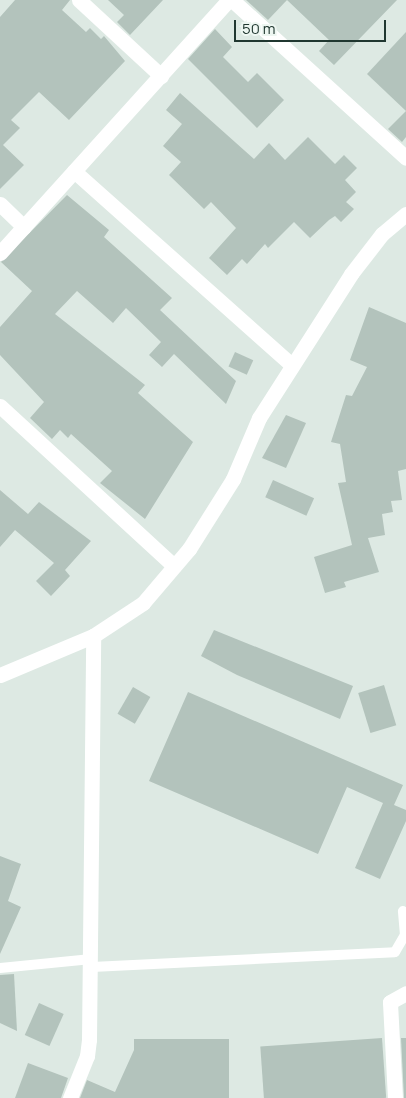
<!DOCTYPE html>
<style>
body{margin:0}
#map{position:relative;width:406px;height:1098px;overflow:hidden;background:#dde9e3;font-family:Manrope,sans-serif}
div>[style]{position:absolute}
.building>*{inset:0;background:#b3c3bc;transform-origin:0 0}
.service>*{height:10px;margin:-5px;padding:0 5px;transform-origin:5px;border-radius:5px;background:#fff}
.minor>*{height:15px;margin:-7.5px;padding:0 7.5px;transform-origin:7.5px;border-radius:7.5px;background:#fff}
.tertiary>*{height:15px;margin:-7.5px;padding:0 7.5px;transform-origin:7.5px;border-radius:7.5px;background:#fff}
span{translate:-50% -50%;white-space:nowrap;text-align:center;line-height:1.15;-webkit-text-stroke:5px #edf6f1;paint-order:stroke}
.scale{position:absolute;left:234px;top:20px;width:152px;height:22px;box-sizing:border-box;border:2px solid #203730;border-top:0;padding-left:6px;font-size:15px;line-height:18px;white-space:nowrap;color:#203730;-webkit-text-stroke:4px #edf6f1;paint-order:stroke}
</style>
<div id="map">
<div class="building">
<i style="clip-path:polygon(15px 0,70px 0,62px 10px,86px 32px,90px 28px,101px 39px,104px 36px,125px 61px,69px 120px,39px 92px,11px 120px,20px 128px,3px 145px,24px 165px,0 189px,0 17px)"></i>
<i style="clip-path:polygon(108px 0,163px 0,130px 35px,117px 22px,124px 15px)"></i>
<i style="clip-path:polygon(246px 0,287px 0,268px 20px)"></i>
<i style="clip-path:polygon(287px 0,397px 0,334px 65px,319px 51px,329px 40px)"></i>
<i style="clip-path:polygon(215px 29px,232px 47px,223px 57px,248px 82px,257px 73px,284px 100px,257px 128px,188px 59px)"></i>
<i style="clip-path:polygon(406px 32px,406px 111px,367px 74px)"></i>
<i style="clip-path:polygon(180px 93px,254px 159px,269px 143px,285px 160px,308px 137px,335px 164px,344px 155px,357px 168px,345px 180px,356px 192px,346px 202px,354px 209px,341px 222px,335px 216px,329px 220px,310px 238px,294px 222px,268px 248px,265px 244px,247px 264px,242px 259px,227px 275px,209px 258px,236px 228px,211px 202px,204px 209px,169px 175px,181px 162px,163px 146px,182px 124px,166px 110px)"></i>
<i style="clip-path:polygon(406px 111px,406px 137px,402px 142px,388px 129px)"></i>
<i style="clip-path:polygon(67px 195px,109px 230px,104px 237px,172px 298px,160px 310px,236px 381px,226px 404px,174px 354px,162px 367px,149px 355px,161px 342px,126px 308px,113px 323px,77px 291px,55px 314px,145px 385px,138px 393px,193px 442px,145px 519px,100px 483px,112px 471px,71px 434px,68px 438px,60px 430px,52px 439px,30px 418px,44px 402px,0 355px,0 327px,32px 291px,1px 262px)"></i>
<i style="clip-path:polygon(369px 307px,406px 323px,406px 469px,398px 471px,402px 500px,391px 501px,393px 512px,382px 514px,385px 535px,368px 538px,379px 572px,344px 582px,346px 587px,325px 593px,314px 557px,352px 545px,338px 483px,346px 482px,340px 444px,331px 442px,346px 395px,352px 396px,367px 367px,350px 360px)"></i>
<i style="left:235px;top:352px;width:20px;height:16px;rotate:24deg"></i>
<i style="clip-path:polygon(286px 415px,306px 423px,286px 468px,262px 458px)"></i>
<i style="left:273px;top:480px;width:45px;height:19px;rotate:24deg"></i>
<i style="clip-path:polygon(0 490px,28px 514px,39px 502px,91px 541px,65px 570px,70px 576px,51px 596px,36px 581px,54px 563px,15px 530px,0 547px)"></i>
<i style="clip-path:polygon(214px 630px,353px 686px,340px 719px,237px 675px,201px 656px)"></i>
<i style="left:384px;top:685px;width:42px;height:27px;rotate:73deg"></i>
<i style="left:133px;top:687px;width:20px;height:31px;rotate:30deg"></i>
<i style="clip-path:polygon(188px 692px,403px 785px,394px 805px,406px 810px,406px 821px,380px 879px,355px 868px,383px 803px,347px 787px,318px 854px,149px 781px)"></i>
<i style="clip-path:polygon(0 856px,21px 864px,8px 901px,21px 907px,0 954px)"></i>
<i style="clip-path:polygon(14px 974px,17px 1031px,0 1023px,0 975px)"></i>
<i style="left:39px;top:1003px;width:27px;height:35px;rotate:24deg"></i>
<i style="left:382px;top:1038px;width:60px;height:122px;rotate:86deg"></i>
<i style="clip-path:polygon(401px 1038px,406px 1038px,406px 1098px,404px 1098px)"></i>
<i style="clip-path:polygon(134px 1039px,229px 1039px,229px 1098px,80px 1098px,87px 1080px,115px 1092px,134px 1050px)"></i>
<i style="clip-path:polygon(28px 1063px,68px 1078px,61px 1098px,15px 1098px)"></i>
</div>
<div class="service">
<i style="left:92px;top:967px;width:303px;rotate:-2.8deg"></i>
<i style="left:395px;top:952px;width:20px;rotate:-60deg"></i>
<i style="left:405px;top:935px;width:24px;rotate:-95deg"></i>
<i style="left:0;top:968px;width:92px;rotate:-5.6deg"></i>
</div>
<div class="minor">
<i style="left:79px;top:0;width:112px;rotate:42.8deg"></i>
<i style="left:232px;top:0;width:235px;rotate:42.2deg"></i>
<i style="left:74px;top:171px;width:292px;rotate:41.7deg"></i>
<i style="left:0;top:204px;width:33px;rotate:44deg"></i>
<i style="left:0;top:253px;width:341px;rotate:-47.9deg"></i>
<i style="left:0;top:406px;width:236px;rotate:42.6deg"></i>
<i style="left:70px;top:1098px;width:45px;rotate:-68deg"></i>
<i style="left:87px;top:1056px;width:16px;rotate:-83deg"></i>
<i style="left:89px;top:1040px;width:404px;rotate:-89.4deg"></i>
<i style="left:395px;top:1098px;width:96px;rotate:-93deg"></i>
<i style="left:390px;top:1002px;width:18px;rotate:-29deg"></i>
</div>
<div class="tertiary">
<i style="left:0;top:675px;width:101px;rotate:-22.8deg"></i>
<i style="left:93px;top:636px;width:60px;rotate:-33.4deg"></i>
<i style="left:143px;top:603px;width:71px;rotate:-49.6deg"></i>
<i style="left:189px;top:549px;width:83px;rotate:-57.8deg"></i>
<i style="left:233px;top:479px;width:66px;rotate:-66.9deg"></i>
<i style="left:259px;top:418px;width:171px;rotate:-57.4deg"></i>
<i style="left:351px;top:274px;width:51px;rotate:-52.2deg"></i>
<i style="left:382px;top:234px;width:31px;rotate:-40deg"></i>
</div>
<div class="scale">50 m</div>
</div>
